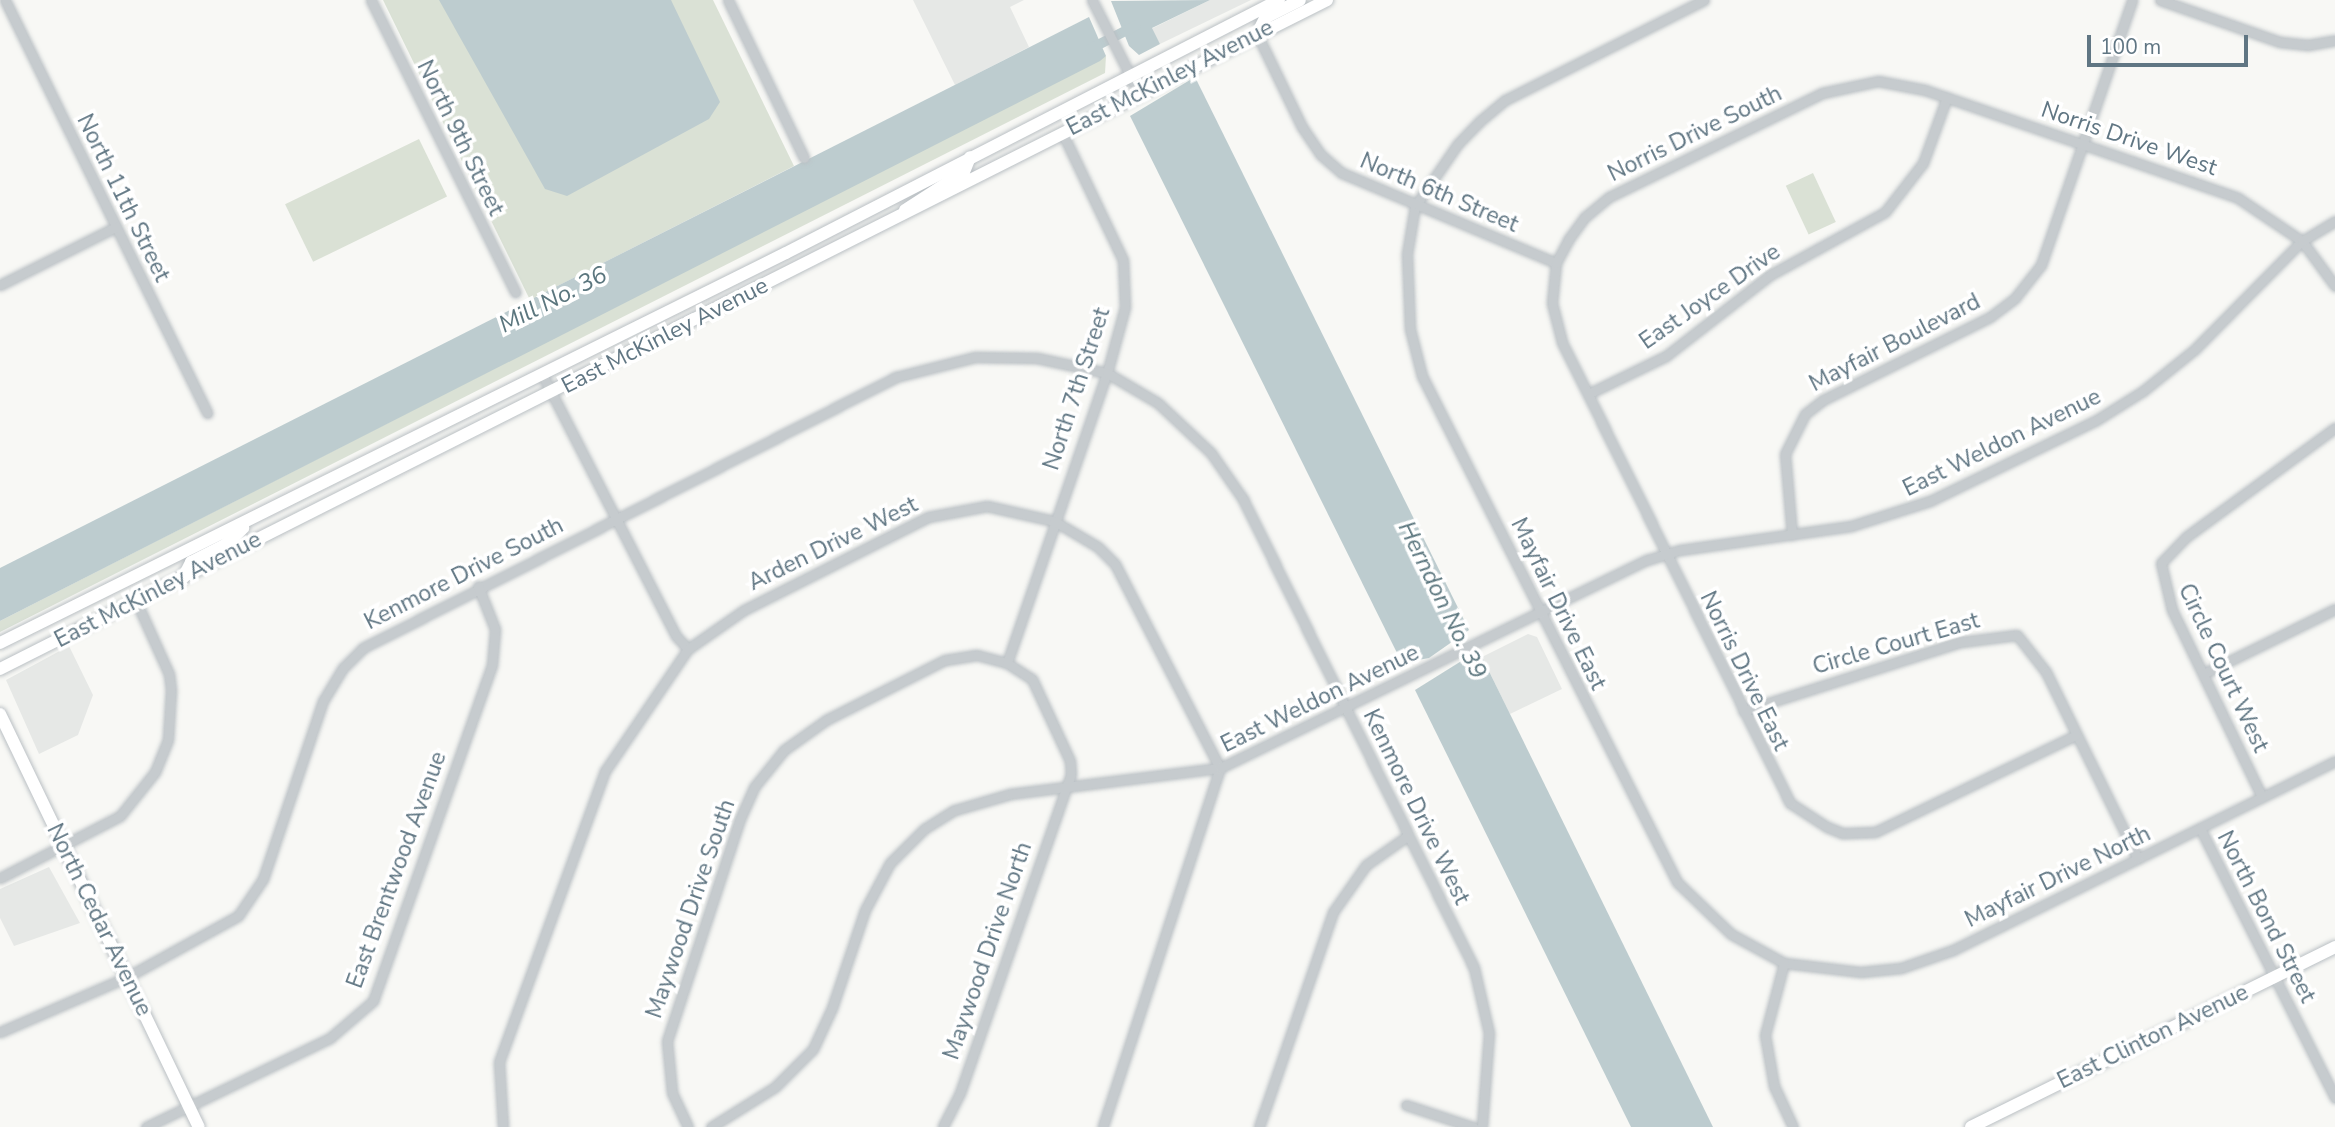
<!DOCTYPE html>
<style>
body{margin:0}
#map{position:relative;width:2335px;height:1127px;overflow:hidden;background:#f8f8f5;font-family:"Nunito Sans",sans-serif}
div>[style]{position:absolute}
.built>*{inset:0;background:#e6e8e6}
.green>*{inset:0;background:#dae1d5;transform-origin:0 0}
.water>*{inset:0;background:#bdcccf}
.canal>*{height:10px;margin:-5px;padding:0 5px;transform-origin:5px;border-radius:5px;background:#bdcccf}
.roads{filter:drop-shadow(0 0 2px #bac0c4) drop-shadow(0 0 2px #bac0c4)}
.street>*{height:9px;margin:-4.5px;padding:0 4.5px;transform-origin:4.5px;border-radius:4.5px;background:#c6cbce}
.secondary>*{height:12px;margin:-6px;padding:0 6px;transform-origin:6px;border-radius:6px;background:#fff}
span{translate:-50% -50%;white-space:nowrap;text-align:center;line-height:1.15;-webkit-text-stroke:7px #fff;paint-order:stroke}
.street-label{font-size:23px;color:#607683}
.water-label{font-size:24px;color:#5b767e;font-style:italic}
.scale{position:absolute;left:2087px;top:35px;width:161px;height:32px;box-sizing:border-box;border:4px solid #607683;border-top:0;padding-left:9px;font-size:21px;line-height:24px;white-space:nowrap;color:#607683;-webkit-text-stroke:5px #fff;paint-order:stroke}
</style>
<div id="map">
<div class="built">
<i style="clip-path:polygon(913px 0,1024px 0,1010px 7px,1029px 47px,955px 85px)"></i>
<i style="clip-path:polygon(1210px 0,1251px 0,1160px 44px,1151px 29px)"></i>
<i style="clip-path:polygon(1528px 634px,1537px 637px,1562px 689px,1510px 714px,1482px 657px)"></i>
<i style="clip-path:polygon(69px 646px,93px 695px,78px 735px,39px 754px,6px 680px)"></i>
<i style="clip-path:polygon(49px 867px,80px 923px,14px 946px,0 918px,0 889px)"></i>
</div>
<div class="green">
<i style="clip-path:polygon(383px 0,713px 0,794px 166px,530px 300px)"></i>
<i style="clip-path:polygon(1106px 56px,1105px 73px,0 632px,0 621px)"></i>
<i style="left:419px;top:139px;width:64px;height:149px;rotate:64deg"></i>
<i style="left:1813px;top:173px;width:54px;height:30px;rotate:65deg"></i>
</div>
<div class="water">
<i style="clip-path:polygon(439px 0,671px 0,720px 102px,709px 119px,567px 196px,545px 189px)"></i>
<i style="clip-path:polygon(1210px 0,1152px 28px,1160px 44px,1139px 55px,1129px 46px,1111px 1px)"></i>
<i style="clip-path:polygon(1089px 17px,1106px 56px,1100px 61px,0 621px,0 568px)"></i>
<i style="clip-path:polygon(1195px 77px,1469px 630px,1429px 658px,1402px 663px,1130px 116px)"></i>
<i style="clip-path:polygon(1482px 657px,1713px 1127px,1631px 1127px,1415px 690px,1463px 660px)"></i>
</div>
<div class="canal">
<i style="left:1090px;top:49px;width:51px;rotate:-27.1deg"></i>
</div>
<div class="roads">
<div class="street">
<i style="left:5px;top:0;width:460px;rotate:63.9deg"></i>
<i style="left:371px;top:0;width:326px;rotate:63.7deg"></i>
<i style="left:728px;top:0;width:175px;rotate:64.3deg"></i>
<i style="left:1092px;top:0;width:104px;rotate:63.2deg"></i>
<i style="left:1704px;top:0;width:223px;rotate:153.3deg"></i>
<i style="left:1505px;top:100px;width:33px;rotate:140deg"></i>
<i style="left:1480px;top:121px;width:33px;rotate:134deg"></i>
<i style="left:1457px;top:145px;width:74px;rotate:124.5deg"></i>
<i style="left:1415px;top:206px;width:49px;rotate:99.5deg"></i>
<i style="left:1407px;top:254px;width:75px;rotate:87.7deg"></i>
<i style="left:1410px;top:329px;width:49px;rotate:75.7deg"></i>
<i style="left:1422px;top:376px;width:567px;rotate:63.25deg"></i>
<i style="left:1677px;top:882px;width:75px;rotate:43.9deg"></i>
<i style="left:1731px;top:934px;width:60px;rotate:28.7deg"></i>
<i style="left:1784px;top:963px;width:78px;rotate:6.7deg"></i>
<i style="left:1861px;top:972px;width:40px;rotate:-5.7deg"></i>
<i style="left:1901px;top:968px;width:55px;rotate:-19.1deg"></i>
<i style="left:1953px;top:950px;width:426px;rotate:-26.3deg"></i>
<i style="left:2160px;top:0;width:127px;rotate:19.3deg"></i>
<i style="left:2280px;top:42px;width:28px;rotate:6deg"></i>
<i style="left:2308px;top:45px;width:27px;rotate:-10deg"></i>
<i style="left:1257px;top:34px;width:103px;rotate:64.2deg"></i>
<i style="left:1302px;top:127px;width:32px;rotate:56deg"></i>
<i style="left:1320px;top:154px;width:29px;rotate:41deg"></i>
<i style="left:1342px;top:173px;width:232px;rotate:22.8deg"></i>
<i style="left:0;top:285px;width:130px;rotate:-26.6deg"></i>
<i style="left:542px;top:374px;width:294px;rotate:62.9deg"></i>
<i style="left:676px;top:636px;width:18px;rotate:47deg"></i>
<i style="left:1588px;top:394px;width:87px;rotate:-26deg"></i>
<i style="left:1666px;top:356px;width:132px;rotate:-37.9deg"></i>
<i style="left:1770px;top:275px;width:131px;rotate:-28.7deg"></i>
<i style="left:1885px;top:212px;width:62px;rotate:-52.2deg"></i>
<i style="left:1923px;top:163px;width:70px;rotate:-70deg"></i>
<i style="left:1792px;top:535px;width:81px;rotate:-94.9deg"></i>
<i style="left:1785px;top:454px;width:45px;rotate:-63.4deg"></i>
<i style="left:1805px;top:414px;width:23px;rotate:-38deg"></i>
<i style="left:1823px;top:400px;width:186px;rotate:-26.4deg"></i>
<i style="left:1990px;top:317px;width:31px;rotate:-37deg"></i>
<i style="left:2015px;top:298px;width:42px;rotate:-51.8deg"></i>
<i style="left:2041px;top:265px;width:280px;rotate:-71deg"></i>
<i style="left:1007px;top:663px;width:307px;rotate:-71deg"></i>
<i style="left:1107px;top:373px;width:68px;rotate:-74.7deg"></i>
<i style="left:1125px;top:307px;width:47px;rotate:-92.4deg"></i>
<i style="left:1123px;top:260px;width:142px;rotate:-115.5deg"></i>
<i style="left:2203px;top:674px;width:147px;rotate:-26.2deg"></i>
<i style="left:1743px;top:711px;width:229px;rotate:-17.6deg"></i>
<i style="left:1961px;top:642px;width:56px;rotate:-7.1deg"></i>
<i style="left:2017px;top:635px;width:47px;rotate:51.9deg"></i>
<i style="left:2046px;top:672px;width:208px;rotate:63.8deg"></i>
<i style="left:2076px;top:735px;width:223px;rotate:154.2deg"></i>
<i style="left:1875px;top:832px;width:33px;rotate:178deg"></i>
<i style="left:1842px;top:833px;width:16px;rotate:-158deg"></i>
<i style="left:1827px;top:827px;width:44px;rotate:-147deg"></i>
<i style="left:1790px;top:803px;width:514px;rotate:-116.32deg"></i>
<i style="left:1562px;top:342px;width:40px;rotate:-104.4deg"></i>
<i style="left:1552px;top:303px;width:40px;rotate:-84.3deg"></i>
<i style="left:1556px;top:263px;width:26px;rotate:-62deg"></i>
<i style="left:1568px;top:240px;width:29px;rotate:-54deg"></i>
<i style="left:1585px;top:217px;width:31px;rotate:-40deg"></i>
<i style="left:1609px;top:197px;width:237px;rotate:-26deg"></i>
<i style="left:1822px;top:93px;width:57px;rotate:-12.1deg"></i>
<i style="left:1878px;top:81px;width:48px;rotate:10.8deg"></i>
<i style="left:1925px;top:90px;width:331px;rotate:19deg"></i>
<i style="left:2238px;top:198px;width:77px;rotate:33.9deg"></i>
<i style="left:2302px;top:241px;width:56px;rotate:53.7deg"></i>
<i style="left:2262px;top:797px;width:208px;rotate:-115.7deg"></i>
<i style="left:2172px;top:610px;width:48px;rotate:-103.2deg"></i>
<i style="left:2161px;top:563px;width:36px;rotate:-46deg"></i>
<i style="left:2186px;top:537px;width:185px;rotate:-36.2deg"></i>
<i style="left:2200px;top:828px;width:302px;rotate:63.4deg"></i>
<i style="left:0;top:878px;width:135px;rotate:-27.3deg"></i>
<i style="left:120px;top:816px;width:56px;rotate:-51.5deg"></i>
<i style="left:155px;top:772px;width:35px;rotate:-68deg"></i>
<i style="left:168px;top:739px;width:49px;rotate:-86.5deg"></i>
<i style="left:171px;top:690px;width:16px;rotate:-97deg"></i>
<i style="left:169px;top:674px;width:80px;rotate:-114.3deg"></i>
<i style="left:1784px;top:963px;width:74px;rotate:104.8deg"></i>
<i style="left:1765px;top:1035px;width:52px;rotate:80deg"></i>
<i style="left:1774px;top:1086px;width:45px;rotate:65.1deg"></i>
<i style="left:0;top:1032px;width:138px;rotate:-23.4deg"></i>
<i style="left:127px;top:977px;width:127px;rotate:-28.8deg"></i>
<i style="left:238px;top:916px;width:45px;rotate:-56deg"></i>
<i style="left:263px;top:879px;width:188px;rotate:-71.4deg"></i>
<i style="left:323px;top:701px;width:39px;rotate:-59deg"></i>
<i style="left:343px;top:668px;width:28px;rotate:-45deg"></i>
<i style="left:363px;top:648px;width:598px;rotate:-26.95deg"></i>
<i style="left:896px;top:377px;width:81px;rotate:-14.2deg"></i>
<i style="left:975px;top:357px;width:62px;rotate:0.9deg"></i>
<i style="left:1037px;top:358px;width:72px;rotate:12.1deg"></i>
<i style="left:1107px;top:373px;width:59px;rotate:30.5deg"></i>
<i style="left:1158px;top:403px;width:73px;rotate:43.3deg"></i>
<i style="left:1211px;top:453px;width:56px;rotate:55.2deg"></i>
<i style="left:1243px;top:499px;width:523px;rotate:63.78deg"></i>
<i style="left:1474px;top:968px;width:67px;rotate:77deg"></i>
<i style="left:1489px;top:1033px;width:94px;rotate:94.3deg"></i>
<i style="left:1406px;top:1105px;width:71px;rotate:18.2deg"></i>
<i style="left:146px;top:1127px;width:204px;rotate:-25.8deg"></i>
<i style="left:330px;top:1038px;width:57px;rotate:-40.7deg"></i>
<i style="left:373px;top:1001px;width:356px;rotate:-70.5deg"></i>
<i style="left:492px;top:665px;width:36px;rotate:-85deg"></i>
<i style="left:495px;top:629px;width:46px;rotate:-111.6deg"></i>
<i style="left:503px;top:1127px;width:65px;rotate:-93.5deg"></i>
<i style="left:499px;top:1062px;width:310px;rotate:-70deg"></i>
<i style="left:605px;top:771px;width:148px;rotate:-55.8deg"></i>
<i style="left:688px;top:649px;width:68px;rotate:-34.9deg"></i>
<i style="left:744px;top:610px;width:206px;rotate:-26.8deg"></i>
<i style="left:928px;top:517px;width:60px;rotate:-10.6deg"></i>
<i style="left:987px;top:506px;width:69px;rotate:12.6deg"></i>
<i style="left:1054px;top:521px;width:51px;rotate:30.6deg"></i>
<i style="left:1098px;top:547px;width:24px;rotate:45deg"></i>
<i style="left:1115px;top:564px;width:229px;rotate:62.8deg"></i>
<i style="left:1220px;top:768px;width:378px;rotate:108.1deg"></i>
<i style="left:688px;top:1127px;width:38px;rotate:-115deg"></i>
<i style="left:672px;top:1092px;width:51px;rotate:-95.6deg"></i>
<i style="left:667px;top:1041px;width:234px;rotate:-71.8deg"></i>
<i style="left:740px;top:819px;width:36px;rotate:-66deg"></i>
<i style="left:755px;top:786px;width:46px;rotate:-51.1deg"></i>
<i style="left:784px;top:750px;width:52px;rotate:-35.5deg"></i>
<i style="left:826px;top:720px;width:133px;rotate:-26.8deg"></i>
<i style="left:945px;top:660px;width:32px;rotate:-9deg"></i>
<i style="left:977px;top:655px;width:31px;rotate:15deg"></i>
<i style="left:1007px;top:663px;width:30px;rotate:33deg"></i>
<i style="left:1032px;top:679px;width:90px;rotate:65.1deg"></i>
<i style="left:1070px;top:761px;width:13px;rotate:86deg"></i>
<i style="left:1071px;top:774px;width:338px;rotate:109.2deg"></i>
<i style="left:960px;top:1093px;width:38px;rotate:117deg"></i>
<i style="left:711px;top:1127px;width:75px;rotate:-32deg"></i>
<i style="left:775px;top:1087px;width:54px;rotate:-45deg"></i>
<i style="left:813px;top:1049px;width:45px;rotate:-65.1deg"></i>
<i style="left:832px;top:1008px;width:103px;rotate:-71.4deg"></i>
<i style="left:865px;top:910px;width:53px;rotate:-62deg"></i>
<i style="left:890px;top:863px;width:48px;rotate:-45deg"></i>
<i style="left:924px;top:829px;width:36px;rotate:-32deg"></i>
<i style="left:955px;top:810px;width:57px;rotate:-16.2deg"></i>
<i style="left:1010px;top:794px;width:212px;rotate:-7.1deg"></i>
<i style="left:1220px;top:768px;width:475px;rotate:-26deg"></i>
<i style="left:1647px;top:560px;width:34px;rotate:-17deg"></i>
<i style="left:1680px;top:550px;width:173px;rotate:-8deg"></i>
<i style="left:1851px;top:526px;width:83px;rotate:-17.6deg"></i>
<i style="left:1930px;top:501px;width:183px;rotate:-25.9deg"></i>
<i style="left:2095px;top:421px;width:57px;rotate:-32deg"></i>
<i style="left:2143px;top:391px;width:67px;rotate:-38.9deg"></i>
<i style="left:2195px;top:349px;width:152px;rotate:-45.3deg"></i>
<i style="left:2302px;top:241px;width:39px;rotate:-31deg"></i>
<i style="left:1259px;top:1127px;width:227px;rotate:-71deg"></i>
<i style="left:1333px;top:912px;width:57px;rotate:-54.9deg"></i>
<i style="left:1366px;top:865px;width:49px;rotate:-35deg"></i>
</div>
<div class="secondary">
<i style="left:1257px;top:34px;width:18px;rotate:-63deg"></i>
<i style="left:1265px;top:18px;width:39px;rotate:-27deg"></i>
<i style="left:905px;top:210px;width:70px;rotate:-32.8deg"></i>
<i style="left:964px;top:172px;width:16px;rotate:-68deg"></i>
<i style="left:183px;top:578px;width:18px;rotate:-63deg"></i>
<i style="left:191px;top:562px;width:38px;rotate:-27deg"></i>
<i style="left:225px;top:545px;width:25px;rotate:-43deg"></i>
<i style="left:0;top:643px;width:877px;rotate:-26.39deg"></i>
<i style="left:786px;top:253px;width:554px;rotate:-27.17deg"></i>
<i style="left:0;top:669px;width:1486px;rotate:-26.75deg"></i>
<i style="left:0;top:714px;width:458px;rotate:64.3deg"></i>
<i style="left:1971px;top:1127px;width:406px;rotate:-26.3deg"></i>
</div>
</div>
<div class="street-label">
<span style="left:1170px;top:78px;rotate:-27deg">East McKinley Avenue</span>
<span style="left:1695px;top:134px;rotate:-26deg">Norris Drive South</span>
<span style="left:460px;top:138px;rotate:64deg">North 9th Street</span>
<span style="left:2129px;top:139px;rotate:19deg">Norris Drive West</span>
<span style="left:1439px;top:193px;rotate:23deg">North 6th Street</span>
<span style="left:123px;top:198px;rotate:64deg">North 11th Street</span>
<span style="left:1710px;top:297px;rotate:-35deg">East Joyce Drive</span>
<span style="left:665px;top:336px;rotate:-27deg">East McKinley Avenue</span>
<span style="left:1895px;top:343px;rotate:-27deg">Mayfair Boulevard</span>
<span style="left:1077px;top:389px;rotate:-72deg">North 7th Street</span>
<span style="left:2002px;top:443px;rotate:-26deg">East Weldon Avenue</span>
<span style="left:833px;top:544px;rotate:-26deg">Arden Drive West</span>
<span style="left:464px;top:574px;rotate:-27deg">Kenmore Drive South</span>
<span style="left:158px;top:590px;rotate:-27deg">East McKinley Avenue</span>
<span style="left:1558px;top:604px;rotate:64deg">Mayfair Drive East</span>
<span style="left:1896px;top:644px;rotate:-16deg">Circle Court East</span>
<span style="left:2223px;top:668px;rotate:65deg">Circle Court West</span>
<span style="left:1744px;top:671px;rotate:64deg">Norris Drive East</span>
<span style="left:1320px;top:699px;rotate:-26deg">East Weldon Avenue</span>
<span style="left:1416px;top:807px;rotate:64deg">Kenmore Drive West</span>
<span style="left:397px;top:870px;rotate:-70deg">East Brentwood Avenue</span>
<span style="left:2058px;top:877px;rotate:-26deg">Mayfair Drive North</span>
<span style="left:691px;top:909px;rotate:-71deg">Maywood Drive South</span>
<span style="left:2266px;top:917px;rotate:63deg">North Bond Street</span>
<span style="left:99px;top:920px;rotate:64deg">North Cedar Avenue</span>
<span style="left:988px;top:951px;rotate:-71deg">Maywood Drive North</span>
<span style="left:2153px;top:1037px;rotate:-26deg">East Clinton Avenue</span>
</div>
<div class="water-label">
<span style="left:553px;top:300px;rotate:-27deg">Mill No. 36</span>
<span style="left:1442px;top:600px;rotate:64deg">Herndon No. 39</span>
</div>
<div class="scale">100 m</div>
</div>
